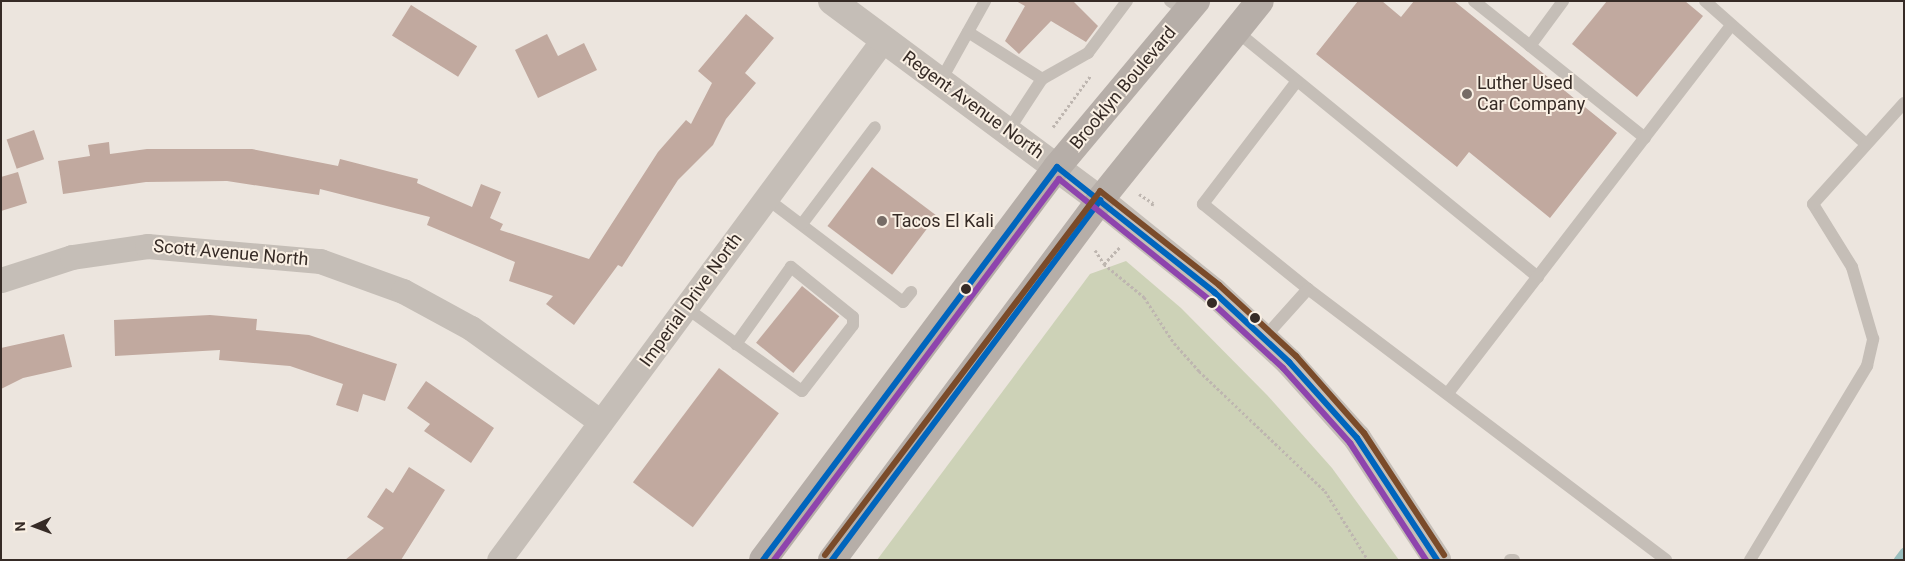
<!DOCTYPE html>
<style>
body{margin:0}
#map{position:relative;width:1905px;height:561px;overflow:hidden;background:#ece5de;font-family:Roboto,sans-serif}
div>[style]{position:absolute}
.green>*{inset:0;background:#cdd2b7}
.stream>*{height:8px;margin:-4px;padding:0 4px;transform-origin:4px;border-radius:4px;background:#99bebe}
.building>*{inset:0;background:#c1a99f;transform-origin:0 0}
.path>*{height:3px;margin-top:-1.5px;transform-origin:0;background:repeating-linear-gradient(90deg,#beb6b0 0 2.5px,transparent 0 5px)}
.service>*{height:12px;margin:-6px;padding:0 6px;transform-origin:6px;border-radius:6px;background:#c5beb7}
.minor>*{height:25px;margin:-12.5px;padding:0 12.5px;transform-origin:12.5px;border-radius:12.5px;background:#c5beb7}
.tertiary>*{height:28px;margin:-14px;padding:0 14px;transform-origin:14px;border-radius:14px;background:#c5beb7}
.secondary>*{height:28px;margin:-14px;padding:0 14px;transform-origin:14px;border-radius:14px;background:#b6aea8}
.bus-1>*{height:6px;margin:-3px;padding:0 3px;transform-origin:3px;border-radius:3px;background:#0065bd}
.bus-2>*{height:6px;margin:-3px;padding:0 3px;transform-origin:3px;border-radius:3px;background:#8e44ad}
.bus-3>*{height:6px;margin:-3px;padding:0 3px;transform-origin:3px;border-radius:3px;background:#7a4b2a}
.dots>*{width:14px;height:14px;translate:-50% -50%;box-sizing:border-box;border:2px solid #faf0e4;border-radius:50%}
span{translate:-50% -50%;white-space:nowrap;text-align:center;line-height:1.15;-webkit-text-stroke:4px #faf0e4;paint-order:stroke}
.poi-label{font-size:18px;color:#362b26}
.left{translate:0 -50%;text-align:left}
.street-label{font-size:18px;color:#362b26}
.frame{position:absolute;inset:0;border:2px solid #362b26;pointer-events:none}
.north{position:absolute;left:10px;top:501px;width:50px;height:50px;-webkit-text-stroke:4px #faf0e4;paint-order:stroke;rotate:268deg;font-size:14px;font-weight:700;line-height:20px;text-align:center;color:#362b26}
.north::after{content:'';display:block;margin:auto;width:18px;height:22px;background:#362b26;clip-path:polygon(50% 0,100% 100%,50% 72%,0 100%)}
</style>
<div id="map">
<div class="green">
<i style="clip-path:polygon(1126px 261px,1181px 308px,1267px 395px,1332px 468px,1399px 560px,877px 560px,1090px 274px)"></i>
</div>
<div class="stream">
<i style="left:1898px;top:560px;width:10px;rotate:-53deg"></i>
</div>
<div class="building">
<i style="clip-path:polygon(1016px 1px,1073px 1px,1098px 26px,1086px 42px,1051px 21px,1019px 54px,1005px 41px,1025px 6px)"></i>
<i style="clip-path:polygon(1358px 1px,1382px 1px,1401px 17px,1414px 1px,1454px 1px,1617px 133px,1550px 218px,1469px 152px,1457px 167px,1316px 54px)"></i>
<i style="clip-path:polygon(1607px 1px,1685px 1px,1703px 16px,1637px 97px,1572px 44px)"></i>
<i style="left:411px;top:5px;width:78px;height:36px;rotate:32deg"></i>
<i style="clip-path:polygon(746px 14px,774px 38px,745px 73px,756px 83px,726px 119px,713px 145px,678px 180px,622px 267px,618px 265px,574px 325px,546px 304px,553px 296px,509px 281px,515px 262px,427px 225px,430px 217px,320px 189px,319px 195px,227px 181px,146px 182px,63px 194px,58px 161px,90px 156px,88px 145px,109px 142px,110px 154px,147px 149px,252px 149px,338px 166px,340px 159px,418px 179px,417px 183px,472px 207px,481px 184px,501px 192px,490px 218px,503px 224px,500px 230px,589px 259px,658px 152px,686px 120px,691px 124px,712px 83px,698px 71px)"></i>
<i style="clip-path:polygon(547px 34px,558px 56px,584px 43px,597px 70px,538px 98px,515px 50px)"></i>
<i style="left:34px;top:130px;width:31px;height:29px;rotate:71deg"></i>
<i style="left:872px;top:167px;width:81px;height:74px;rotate:37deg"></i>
<i style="clip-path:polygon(18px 172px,27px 203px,1px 211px,1px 177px)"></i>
<i style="left:802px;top:286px;width:48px;height:73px;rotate:39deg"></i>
<i style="clip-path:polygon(210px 315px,257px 319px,256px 330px,309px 335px,397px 364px,385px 401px,363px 394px,358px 412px,336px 405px,343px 384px,290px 366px,219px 360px,220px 350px,115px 356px,114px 320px)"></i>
<i style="clip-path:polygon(64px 334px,72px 367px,23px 378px,1px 389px,1px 348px)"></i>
<i style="left:719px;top:368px;width:75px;height:143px;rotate:37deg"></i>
<i style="clip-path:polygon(426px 381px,494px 428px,471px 463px,424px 431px,430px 424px,407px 408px)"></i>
<i style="clip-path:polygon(409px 467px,445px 490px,401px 560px,345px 560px,384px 528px,367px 517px,386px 488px,393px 493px)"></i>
</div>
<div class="path">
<i style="left:1053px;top:127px;width:64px;rotate:-53.8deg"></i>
<i style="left:1139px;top:194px;width:17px;rotate:33deg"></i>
<i style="left:1153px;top:203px;width:4px;rotate:117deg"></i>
<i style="left:1095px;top:250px;width:17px;rotate:57deg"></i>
<i style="left:1104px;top:264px;width:52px;rotate:39.5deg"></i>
<i style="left:1144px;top:297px;width:55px;rotate:56.9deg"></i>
<i style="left:1174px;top:343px;width:38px;rotate:48deg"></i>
<i style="left:1199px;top:371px;width:174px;rotate:43.6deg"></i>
<i style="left:1325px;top:491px;width:81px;rotate:58.1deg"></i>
<i style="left:1104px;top:264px;width:23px;rotate:-47deg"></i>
</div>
<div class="service">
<i style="left:1170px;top:1px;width:20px;rotate:33deg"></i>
<i style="left:1474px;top:1px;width:219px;rotate:38.7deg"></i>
<i style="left:1705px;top:1px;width:213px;rotate:41.6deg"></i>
<i style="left:1235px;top:30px;width:391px;rotate:39.2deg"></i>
<i style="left:968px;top:32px;width:88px;rotate:32.4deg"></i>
<i style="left:1042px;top:79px;width:62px;rotate:123.2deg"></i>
<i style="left:1530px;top:46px;width:56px;rotate:-53.7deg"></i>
<i style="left:1042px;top:79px;width:53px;rotate:-29.5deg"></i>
<i style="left:1088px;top:53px;width:65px;rotate:-53.1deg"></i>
<i style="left:1297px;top:81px;width:155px;rotate:127.4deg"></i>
<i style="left:1203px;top:204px;width:135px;rotate:39deg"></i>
<i style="left:1308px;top:289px;width:449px;rotate:37.1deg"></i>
<i style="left:940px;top:82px;width:93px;rotate:-60.9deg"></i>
<i style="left:766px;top:198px;width:172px;rotate:37.2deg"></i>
<i style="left:903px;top:302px;width:13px;rotate:-51deg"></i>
<i style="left:802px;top:224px;width:121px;rotate:-53deg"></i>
<i style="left:685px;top:307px;width:144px;rotate:35.7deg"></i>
<i style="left:802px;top:391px;width:83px;rotate:-52.3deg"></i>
<i style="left:853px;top:325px;width:8px;rotate:-90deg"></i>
<i style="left:853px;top:317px;width:80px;rotate:-141.1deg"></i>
<i style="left:791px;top:267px;width:95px;rotate:125.5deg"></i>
<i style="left:1264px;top:338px;width:66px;rotate:-48.1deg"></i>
<i style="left:1448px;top:393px;width:463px;rotate:-52.4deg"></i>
<i style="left:1510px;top:560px;width:4px"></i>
<i style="left:1750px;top:560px;width:227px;rotate:-58.9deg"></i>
<i style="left:1867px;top:366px;width:28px;rotate:-77deg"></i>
<i style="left:1873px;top:339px;width:75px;rotate:-106.3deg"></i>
<i style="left:1852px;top:267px;width:74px;rotate:-121.8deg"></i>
<i style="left:1813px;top:204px;width:136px;rotate:-48deg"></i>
</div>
<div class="minor">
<i style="left:1px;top:280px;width:75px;rotate:-17.9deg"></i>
<i style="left:72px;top:257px;width:76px;rotate:-8.3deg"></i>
<i style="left:147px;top:246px;width:174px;rotate:5deg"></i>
<i style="left:320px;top:261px;width:88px;rotate:19.9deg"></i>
<i style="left:403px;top:291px;width:77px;rotate:28.6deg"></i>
<i style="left:471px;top:328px;width:160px;rotate:35.9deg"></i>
<i style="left:499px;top:560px;width:646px;rotate:-53.56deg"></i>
</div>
<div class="tertiary">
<i style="left:832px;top:1px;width:334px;rotate:36.6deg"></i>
<i style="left:1100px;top:200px;width:146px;rotate:38.9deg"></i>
<i style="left:1214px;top:292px;width:103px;rotate:43deg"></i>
<i style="left:1289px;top:362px;width:102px;rotate:48.2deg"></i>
<i style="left:1357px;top:438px;width:146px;rotate:56.7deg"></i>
</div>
<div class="secondary">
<i style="left:763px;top:560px;width:491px;rotate:-53.2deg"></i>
<i style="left:1057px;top:167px;width:217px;rotate:-50.1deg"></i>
<i style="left:832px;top:560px;width:449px;rotate:-53.3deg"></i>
<i style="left:1100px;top:200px;width:255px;rotate:-51.2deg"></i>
</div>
<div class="bus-1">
<i style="left:763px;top:560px;width:491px;rotate:-53.2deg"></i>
<i style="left:1057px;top:167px;width:201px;rotate:38.5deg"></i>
<i style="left:1214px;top:292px;width:103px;rotate:43deg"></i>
<i style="left:1289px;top:362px;width:102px;rotate:48.2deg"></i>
<i style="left:1357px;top:438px;width:146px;rotate:56.7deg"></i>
<i style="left:832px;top:560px;width:449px;rotate:-53.3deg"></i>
</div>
<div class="bus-2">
<i style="left:774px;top:560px;width:476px;rotate:-53.2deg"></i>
<i style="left:1059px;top:179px;width:191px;rotate:38.8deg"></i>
<i style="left:1208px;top:299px;width:102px;rotate:42.6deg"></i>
<i style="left:1283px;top:368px;width:101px;rotate:48.2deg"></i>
<i style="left:1350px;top:443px;width:140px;rotate:57deg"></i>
</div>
<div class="bus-3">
<i style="left:825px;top:555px;width:456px;rotate:-52.9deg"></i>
<i style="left:1100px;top:191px;width:152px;rotate:38.3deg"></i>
<i style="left:1219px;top:285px;width:105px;rotate:42.7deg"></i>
<i style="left:1296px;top:356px;width:103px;rotate:48.6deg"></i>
<i style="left:1364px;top:433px;width:146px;rotate:56.7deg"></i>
</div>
<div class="dots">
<i style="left:1467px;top:94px;background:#766c66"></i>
<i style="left:882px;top:221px;background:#766c66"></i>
<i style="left:966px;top:289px;background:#362b26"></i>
<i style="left:1212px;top:303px;background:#362b26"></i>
<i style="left:1255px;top:318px;background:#362b26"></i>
</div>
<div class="poi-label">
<span class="left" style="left:1477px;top:94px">Luther Used<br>Car Company</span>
<span class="left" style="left:892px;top:221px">Tacos El Kali</span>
</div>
<div class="street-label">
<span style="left:1123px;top:88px;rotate:-50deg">Brooklyn Boulevard</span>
<span style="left:973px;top:105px;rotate:36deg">Regent Avenue North</span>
<span style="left:231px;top:253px;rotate:5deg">Scott Avenue North</span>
<span style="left:691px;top:300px;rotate:-54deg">Imperial Drive North</span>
</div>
<div class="frame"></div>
<div class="north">N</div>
</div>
